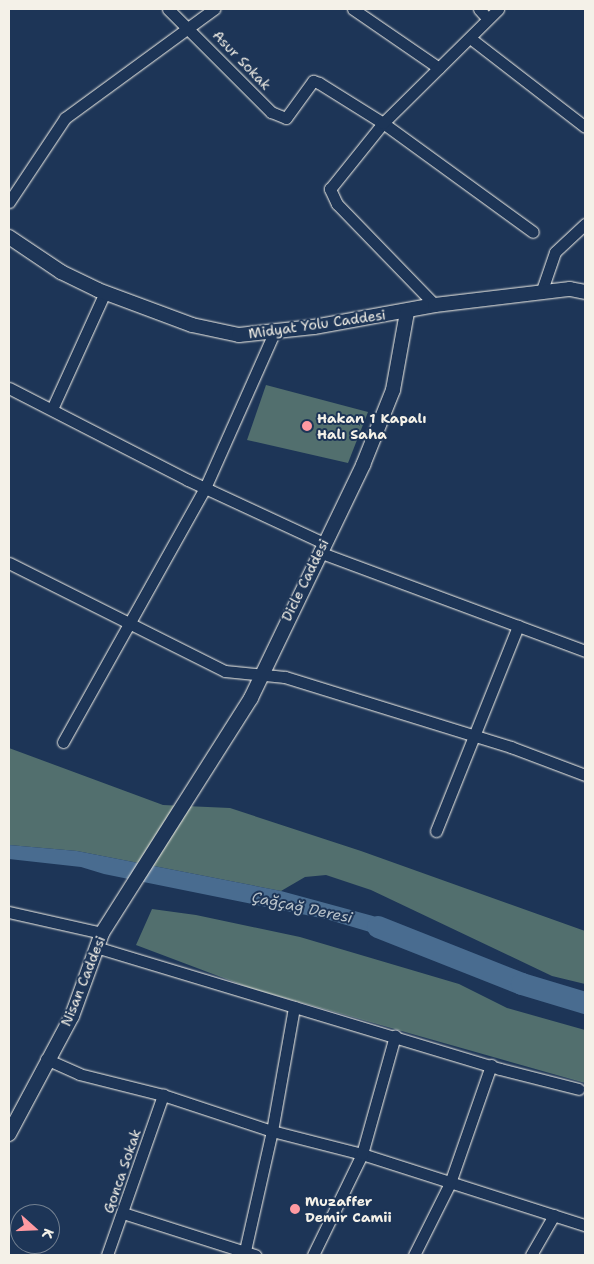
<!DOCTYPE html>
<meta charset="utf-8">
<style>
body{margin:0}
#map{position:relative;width:594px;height:1264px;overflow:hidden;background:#1d3557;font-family:"Shantell Sans",sans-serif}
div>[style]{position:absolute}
.green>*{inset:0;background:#526f6e}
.water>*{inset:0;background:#496c90}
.river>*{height:22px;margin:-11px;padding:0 11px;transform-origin:11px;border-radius:11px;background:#496c90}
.roads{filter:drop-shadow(0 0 1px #f4f1e8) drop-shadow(0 0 1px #f4f1e8)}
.minor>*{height:11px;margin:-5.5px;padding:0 5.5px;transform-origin:5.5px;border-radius:5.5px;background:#1d3557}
.tertiary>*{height:14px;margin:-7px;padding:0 7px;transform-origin:7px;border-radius:7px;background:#1d3557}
.dots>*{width:14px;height:14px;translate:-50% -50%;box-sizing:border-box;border:2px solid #1d3557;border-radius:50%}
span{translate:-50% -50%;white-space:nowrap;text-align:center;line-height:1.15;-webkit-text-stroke:4px #1d3557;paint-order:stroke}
.street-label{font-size:14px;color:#f4f1e8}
.poi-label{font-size:14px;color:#f4f1e8;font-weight:700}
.left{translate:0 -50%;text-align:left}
.water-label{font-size:15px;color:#b8c2c9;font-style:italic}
.frame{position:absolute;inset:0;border:10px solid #f4f1e8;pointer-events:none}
.north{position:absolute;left:10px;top:1204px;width:50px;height:50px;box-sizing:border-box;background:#1d3557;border:1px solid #738091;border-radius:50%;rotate:110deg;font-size:14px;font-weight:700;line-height:20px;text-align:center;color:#f4f1e8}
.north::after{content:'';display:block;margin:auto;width:18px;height:22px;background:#ff9aa2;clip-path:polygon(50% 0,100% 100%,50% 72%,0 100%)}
</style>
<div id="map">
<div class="green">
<i style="clip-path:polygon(266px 385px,368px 412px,348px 463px,247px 440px)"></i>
<i style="clip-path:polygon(9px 748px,163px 805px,230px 808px,361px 851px,585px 931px,585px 984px,552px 976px,371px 890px,326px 875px,305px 877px,281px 891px,77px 851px,9px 845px)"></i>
<i style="clip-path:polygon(152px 909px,196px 915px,300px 937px,459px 984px,507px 1008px,585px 1030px,585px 1083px,250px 988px,136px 945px)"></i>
</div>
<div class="water">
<i style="clip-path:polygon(9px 845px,77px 851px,281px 891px,373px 916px,404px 928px,406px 937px,400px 941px,326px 919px,104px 874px,81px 867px,9px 859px)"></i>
</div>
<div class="river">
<i style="left:378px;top:927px;width:155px;rotate:21.6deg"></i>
<i style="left:522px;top:984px;width:66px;rotate:16.8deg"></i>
</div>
<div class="roads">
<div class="minor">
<i style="left:168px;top:9px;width:146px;rotate:45deg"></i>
<i style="left:271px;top:112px;width:16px;rotate:22deg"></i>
<i style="left:286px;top:118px;width:46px;rotate:-53.9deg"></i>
<i style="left:313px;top:81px;width:6px;rotate:18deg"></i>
<i style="left:319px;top:83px;width:75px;rotate:32deg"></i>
<i style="left:383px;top:123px;width:185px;rotate:36deg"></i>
<i style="left:353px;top:9px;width:104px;rotate:34.5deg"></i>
<i style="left:479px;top:9px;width:13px;rotate:48deg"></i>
<i style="left:470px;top:38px;width:145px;rotate:37.7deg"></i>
<i style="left:9px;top:202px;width:101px;rotate:-56.3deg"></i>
<i style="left:65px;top:118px;width:185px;rotate:-36.2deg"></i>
<i style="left:541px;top:293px;width:43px;rotate:-71.1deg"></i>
<i style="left:555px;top:252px;width:41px;rotate:-43deg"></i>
<i style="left:435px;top:305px;width:141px;rotate:-134.1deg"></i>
<i style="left:337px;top:204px;width:17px;rotate:-115deg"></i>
<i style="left:330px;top:189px;width:85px;rotate:-51.2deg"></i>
<i style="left:383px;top:123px;width:162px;rotate:-44.7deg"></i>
<i style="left:9px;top:388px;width:201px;rotate:27.2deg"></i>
<i style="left:188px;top:480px;width:150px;rotate:24.9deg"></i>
<i style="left:52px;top:409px;width:128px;rotate:-65.6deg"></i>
<i style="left:319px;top:552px;width:284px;rotate:20.4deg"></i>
<i style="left:9px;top:563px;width:241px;rotate:26.6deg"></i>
<i style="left:225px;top:671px;width:60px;rotate:5.7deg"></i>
<i style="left:285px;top:677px;width:237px;rotate:17.2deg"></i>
<i style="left:511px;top:747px;width:79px;rotate:20.7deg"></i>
<i style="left:63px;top:742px;width:291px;rotate:-60.8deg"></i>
<i style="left:205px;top:488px;width:172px;rotate:-66deg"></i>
<i style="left:436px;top:831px;width:221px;rotate:-68.2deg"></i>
<i style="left:9px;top:912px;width:95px;rotate:12.7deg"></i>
<i style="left:99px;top:948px;width:419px;rotate:16.8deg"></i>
<i style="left:500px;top:1069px;width:81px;rotate:14.2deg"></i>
<i style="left:46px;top:1059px;width:36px;rotate:24deg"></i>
<i style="left:79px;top:1074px;width:87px;rotate:14deg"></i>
<i style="left:163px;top:1095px;width:115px;rotate:18.3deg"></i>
<i style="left:272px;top:1131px;width:93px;rotate:14.3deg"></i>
<i style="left:362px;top:1154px;width:234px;rotate:17.7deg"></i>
<i style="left:123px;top:1213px;width:139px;rotate:17.7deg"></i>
<i style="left:107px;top:1255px;width:170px;rotate:-70.7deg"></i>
<i style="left:244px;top:1255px;width:127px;rotate:-77.3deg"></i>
<i style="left:272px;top:1131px;width:126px;rotate:-79.9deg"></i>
<i style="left:313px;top:1255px;width:112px;rotate:-64.1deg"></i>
<i style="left:362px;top:1154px;width:123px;rotate:-74.4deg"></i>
<i style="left:414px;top:1255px;width:80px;rotate:-63.4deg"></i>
<i style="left:450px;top:1183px;width:125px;rotate:-70.8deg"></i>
<i style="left:531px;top:1255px;width:46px;rotate:-60.1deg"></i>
</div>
<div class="tertiary">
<i style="left:9px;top:237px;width:63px;rotate:33.9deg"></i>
<i style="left:61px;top:272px;width:41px;rotate:25.9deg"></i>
<i style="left:98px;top:290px;width:100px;rotate:20.4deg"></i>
<i style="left:192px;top:325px;width:48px;rotate:12deg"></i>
<i style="left:239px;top:335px;width:75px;rotate:-6.1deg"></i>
<i style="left:314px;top:327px;width:123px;rotate:-10.3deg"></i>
<i style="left:435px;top:305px;width:136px;rotate:-6.8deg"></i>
<i style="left:570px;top:289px;width:15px;rotate:11deg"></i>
<i style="left:9px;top:1134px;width:134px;rotate:-61.9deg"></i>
<i style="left:72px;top:1016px;width:88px;rotate:-70.1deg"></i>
<i style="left:102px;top:933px;width:278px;rotate:-57.6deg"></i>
<i style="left:251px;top:698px;width:259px;rotate:-64.3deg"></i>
<i style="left:363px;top:465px;width:81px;rotate:-68.2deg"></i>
<i style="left:393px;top:390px;width:79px;rotate:-79.8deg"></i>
</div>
</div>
<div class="dots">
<i style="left:307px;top:426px;background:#ff9aa2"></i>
<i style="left:295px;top:1209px;background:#ff9aa2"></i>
</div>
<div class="street-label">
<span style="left:242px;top:60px;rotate:46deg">Asur Sokak</span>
<span style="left:317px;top:324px;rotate:-8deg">Midyat Yolu Caddesi</span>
<span style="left:305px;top:580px;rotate:-64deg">Dicle Caddesi</span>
<span style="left:83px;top:981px;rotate:-68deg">Nisan Caddesi</span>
<span style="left:122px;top:1171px;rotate:-71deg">Gonca Sokak</span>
</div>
<div class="poi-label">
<span class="left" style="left:317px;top:426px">Hakan 1 Kapalı<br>Halı Saha</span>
<span class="left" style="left:305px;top:1209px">Muzaffer<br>Demir Camii</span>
</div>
<div class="water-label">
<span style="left:302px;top:908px;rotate:12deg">Çağçağ Deresi</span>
</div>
<div class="frame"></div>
<div class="north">K</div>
</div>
